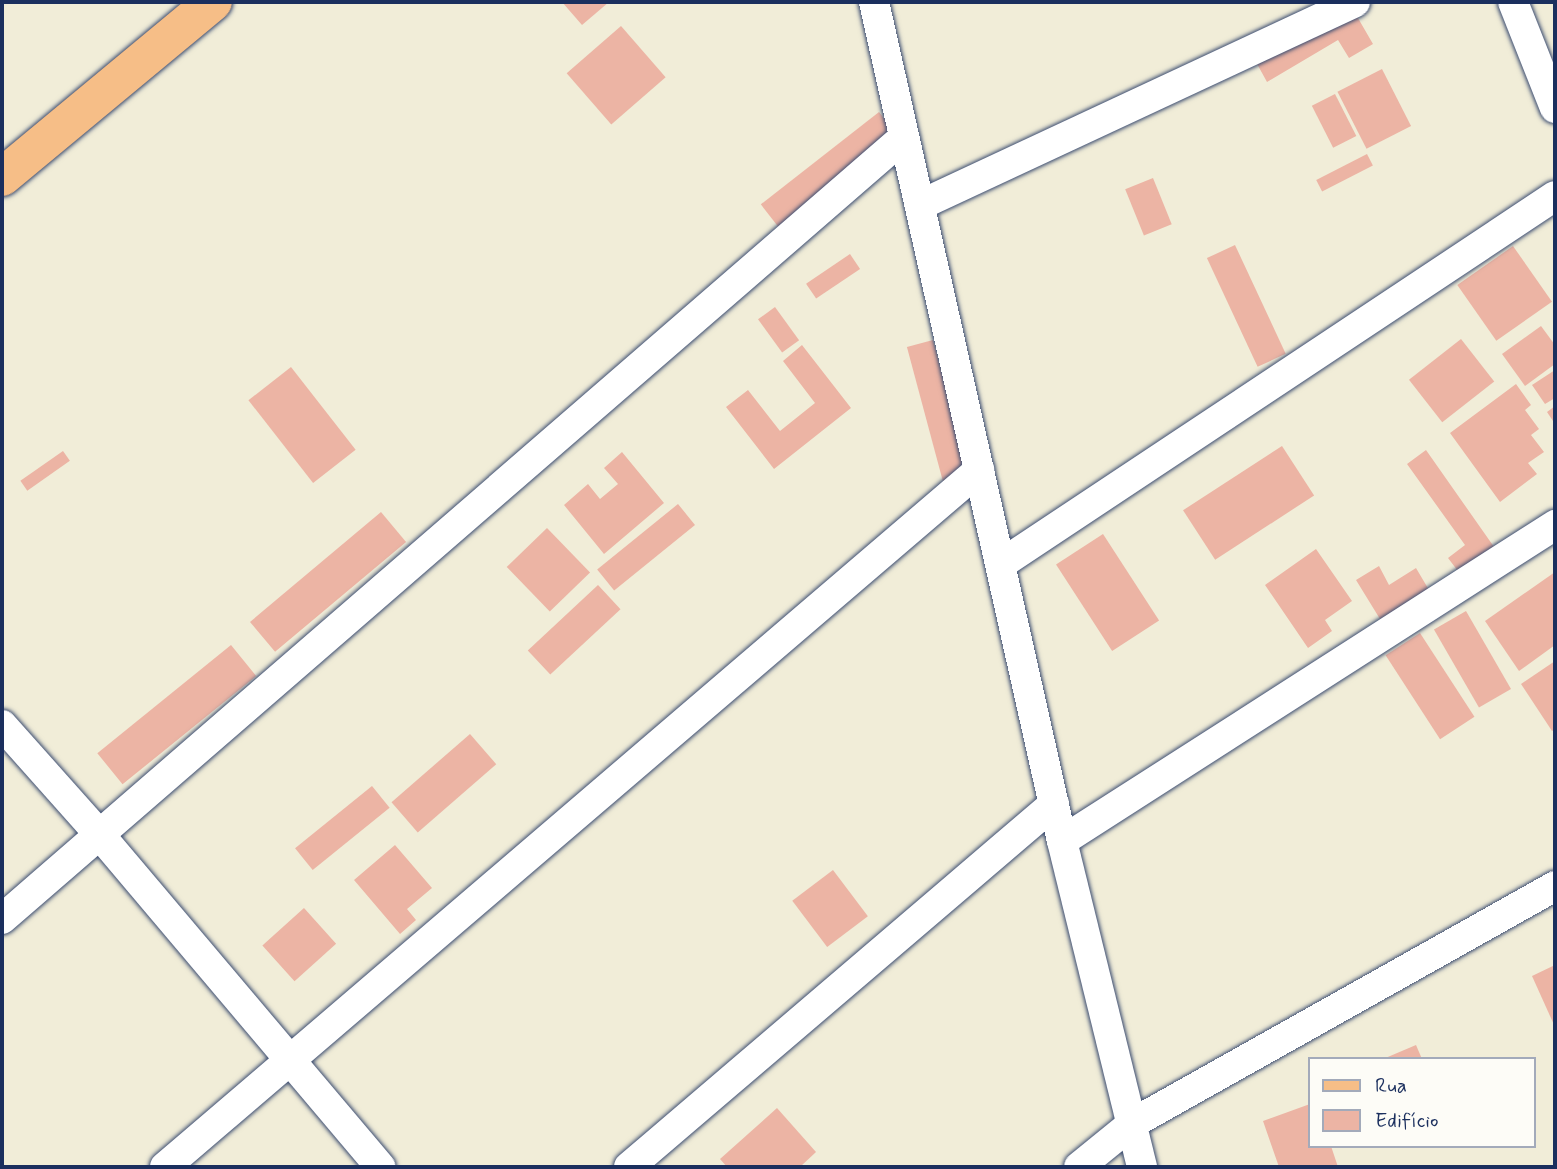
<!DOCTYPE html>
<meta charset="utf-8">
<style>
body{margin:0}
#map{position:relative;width:1557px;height:1169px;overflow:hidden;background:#f1edd8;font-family:Mynerve,sans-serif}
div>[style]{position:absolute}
.building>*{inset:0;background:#ecb4a4;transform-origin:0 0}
.roads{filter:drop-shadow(0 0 2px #3b4c70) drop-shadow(0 0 2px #3b4c70)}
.street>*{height:30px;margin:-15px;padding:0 15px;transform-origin:15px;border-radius:15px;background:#fff}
.primary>*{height:38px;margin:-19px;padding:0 19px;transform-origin:19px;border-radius:19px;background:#f6be87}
span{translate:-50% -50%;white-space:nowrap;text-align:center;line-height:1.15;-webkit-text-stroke:6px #fdfcf7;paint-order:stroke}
.frame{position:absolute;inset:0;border:4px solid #1b2f5e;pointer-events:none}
.legend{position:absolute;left:1308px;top:1057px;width:228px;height:91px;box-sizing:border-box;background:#fdfcf7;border:2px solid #a3aaba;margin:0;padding:9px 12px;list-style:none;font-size:21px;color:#1b2f5e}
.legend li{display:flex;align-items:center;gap:14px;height:35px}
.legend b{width:35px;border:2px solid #a3aaba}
</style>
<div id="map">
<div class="building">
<i style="clip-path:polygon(562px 2px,609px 2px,582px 25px)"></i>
<i style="clip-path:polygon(1351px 6px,1373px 44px,1349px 58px,1338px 40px,1267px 82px,1256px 62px)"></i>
<i style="left:621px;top:26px;width:68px;height:72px;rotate:49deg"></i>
<i style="left:1382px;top:69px;width:64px;height:50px;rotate:63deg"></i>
<i style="left:1335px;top:94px;width:47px;height:26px;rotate:63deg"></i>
<i style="left:879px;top:112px;width:28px;height:150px;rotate:52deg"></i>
<i style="left:1367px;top:154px;width:13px;height:57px;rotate:63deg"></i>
<i style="left:1153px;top:178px;width:50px;height:30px;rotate:68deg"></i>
<i style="left:1235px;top:245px;width:120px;height:31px;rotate:65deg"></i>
<i style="left:1513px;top:246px;width:68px;height:68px;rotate:55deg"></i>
<i style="left:850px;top:254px;width:18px;height:53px;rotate:56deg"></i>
<i style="left:775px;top:307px;width:41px;height:21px;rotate:54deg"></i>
<i style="clip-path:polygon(1541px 326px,1555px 345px,1555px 364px,1525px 386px,1502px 354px)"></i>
<i style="left:1461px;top:339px;width:54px;height:66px;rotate:52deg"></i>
<i style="left:933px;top:340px;width:139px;height:27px;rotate:75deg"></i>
<i style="clip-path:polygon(802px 345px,851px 408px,774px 469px,726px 407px,748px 390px,780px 431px,815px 403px,783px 361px)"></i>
<i style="left:291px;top:367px;width:105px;height:54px;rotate:52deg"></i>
<i style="clip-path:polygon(1555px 370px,1555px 398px,1545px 404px,1532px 385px)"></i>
<i style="clip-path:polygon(1516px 384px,1531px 405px,1525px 410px,1539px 429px,1531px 435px,1544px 452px,1528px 463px,1537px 474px,1500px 502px,1450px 433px)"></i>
<i style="clip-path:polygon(1555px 406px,1555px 424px,1547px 412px)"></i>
<i style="left:1282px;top:446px;width:59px;height:118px;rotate:57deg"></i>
<i style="clip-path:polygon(1426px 450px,1499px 554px,1464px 579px,1448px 558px,1465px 545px,1407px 464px)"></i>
<i style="left:63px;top:451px;width:12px;height:52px;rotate:55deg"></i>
<i style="clip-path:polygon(622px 452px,664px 503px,604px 554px,564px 505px,588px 484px,600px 499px,618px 484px,604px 468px)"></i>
<i style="left:678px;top:504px;width:27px;height:104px;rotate:51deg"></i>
<i style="left:381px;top:512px;width:39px;height:171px;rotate:50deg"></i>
<i style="left:547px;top:528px;width:62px;height:56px;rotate:46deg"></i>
<i style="left:1103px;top:534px;width:103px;height:56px;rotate:57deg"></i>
<i style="clip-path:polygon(1316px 549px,1352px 601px,1325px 620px,1332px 631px,1308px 648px,1265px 585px)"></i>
<i style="clip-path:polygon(1379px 566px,1389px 585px,1416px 568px,1429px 590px,1380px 619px,1356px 580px)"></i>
<i style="clip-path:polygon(1555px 572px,1555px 645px,1519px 671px,1485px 621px)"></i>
<i style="left:598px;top:585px;width:33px;height:96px;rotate:47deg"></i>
<i style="left:1466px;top:611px;width:90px;height:37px;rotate:60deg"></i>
<i style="left:1420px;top:633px;width:100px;height:41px;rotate:57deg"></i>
<i style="left:231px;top:645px;width:40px;height:172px;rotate:51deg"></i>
<i style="clip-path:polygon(1555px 661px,1555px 729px,1552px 731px,1521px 684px)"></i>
<i style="left:470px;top:734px;width:40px;height:104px;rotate:49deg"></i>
<i style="left:372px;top:786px;width:28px;height:99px;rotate:51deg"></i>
<i style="clip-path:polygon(395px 845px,432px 888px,407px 909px,416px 920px,400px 934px,354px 880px)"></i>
<i style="left:833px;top:870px;width:58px;height:51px;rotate:53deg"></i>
<i style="left:304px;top:908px;width:48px;height:56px;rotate:48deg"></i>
<i style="clip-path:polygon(1555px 965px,1555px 1027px,1532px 976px)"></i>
<i style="clip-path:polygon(1416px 1045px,1422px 1059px,1383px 1059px)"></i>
<i style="clip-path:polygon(1310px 1104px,1310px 1146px,1331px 1146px,1338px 1167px,1279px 1167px,1263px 1121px)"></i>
<i style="clip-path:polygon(777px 1108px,816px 1152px,800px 1167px,727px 1167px,720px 1159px)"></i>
</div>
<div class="roads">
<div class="street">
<i style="left:874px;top:2px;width:860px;rotate:77.37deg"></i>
<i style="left:1062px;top:841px;width:336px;rotate:76.2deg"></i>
<i style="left:1513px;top:2px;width:114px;rotate:68.4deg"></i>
<i style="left:920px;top:205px;width:480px;rotate:-25deg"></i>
<i style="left:1001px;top:564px;width:665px;rotate:-33.59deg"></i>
<i style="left:2px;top:725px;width:146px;rotate:48.3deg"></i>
<i style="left:99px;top:834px;width:436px;rotate:49.8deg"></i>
<i style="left:1062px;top:841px;width:586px;rotate:-32.66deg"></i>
<i style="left:2px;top:919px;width:1192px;rotate:-40.92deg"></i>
<i style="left:165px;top:1167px;width:1072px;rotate:-40.57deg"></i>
<i style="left:629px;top:1167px;width:559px;rotate:-40.5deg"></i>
<i style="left:1079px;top:1167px;width:70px;rotate:-39.2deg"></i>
<i style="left:1133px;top:1123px;width:484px;rotate:-29.3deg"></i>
</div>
<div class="primary">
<i style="left:2px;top:177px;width:274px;rotate:-39.7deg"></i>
</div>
</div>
<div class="frame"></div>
<ul class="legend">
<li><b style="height:9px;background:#f6be87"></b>Rua</li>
<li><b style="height:19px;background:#ecb4a4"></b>Edifício</li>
</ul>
</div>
